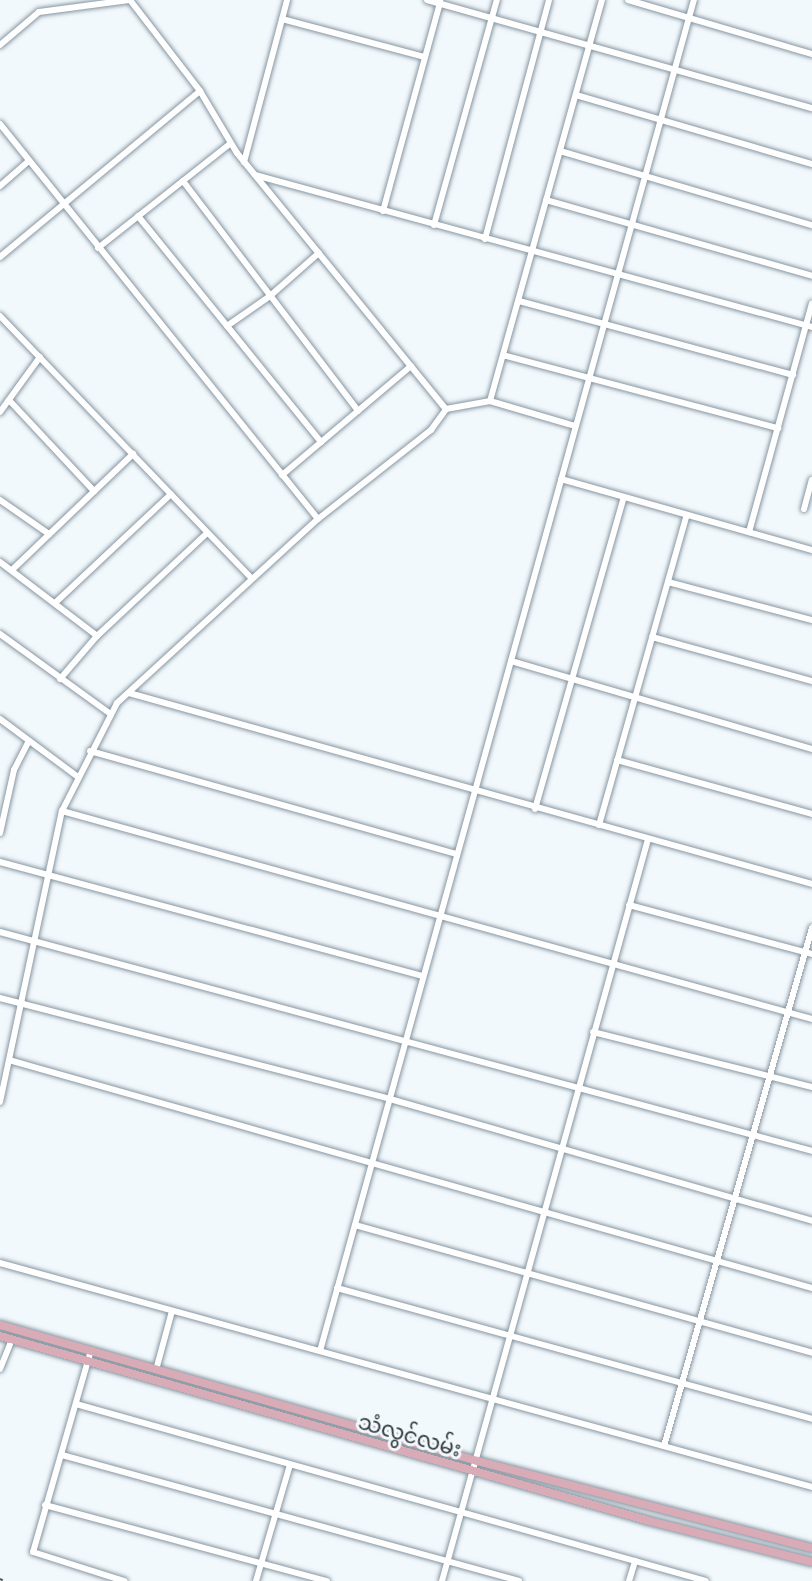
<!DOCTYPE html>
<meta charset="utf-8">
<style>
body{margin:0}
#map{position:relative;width:812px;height:1581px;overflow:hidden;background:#f2f9fd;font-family:"Noto Serif","Noto Sans Myanmar",serif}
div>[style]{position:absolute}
.roads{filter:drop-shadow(0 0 2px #8796a1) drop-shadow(0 0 2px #8796a1)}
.minor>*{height:6px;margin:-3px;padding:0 3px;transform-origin:3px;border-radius:3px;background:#fff}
.major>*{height:8px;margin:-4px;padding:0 4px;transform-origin:4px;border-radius:4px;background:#d9abb7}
.rail>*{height:2px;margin-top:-1px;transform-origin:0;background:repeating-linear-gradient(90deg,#4b5256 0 3.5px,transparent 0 10.5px)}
span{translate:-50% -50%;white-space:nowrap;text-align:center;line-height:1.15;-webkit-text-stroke:6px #f2f9fd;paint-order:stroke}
.street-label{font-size:21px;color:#31383c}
</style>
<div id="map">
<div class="roads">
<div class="minor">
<i style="left:130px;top:0;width:115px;rotate:52.4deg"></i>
<i style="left:200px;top:91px;width:72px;rotate:59.2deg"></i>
<i style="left:237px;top:153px;width:330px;rotate:50.8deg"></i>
<i style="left:427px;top:0;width:400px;rotate:15.7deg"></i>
<i style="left:628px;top:0;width:192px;rotate:16.4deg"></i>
<i style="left:282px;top:19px;width:148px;rotate:14.9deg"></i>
<i style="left:0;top:45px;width:51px;rotate:-40.2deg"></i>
<i style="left:39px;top:12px;width:91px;rotate:-7.6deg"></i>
<i style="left:576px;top:95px;width:246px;rotate:16.3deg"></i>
<i style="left:0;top:124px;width:507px;rotate:51.16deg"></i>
<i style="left:560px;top:151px;width:263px;rotate:16.4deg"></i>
<i style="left:244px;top:162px;width:168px;rotate:-75.1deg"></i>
<i style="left:255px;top:175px;width:577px;rotate:15.26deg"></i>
<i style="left:183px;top:181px;width:289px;rotate:52.7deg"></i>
<i style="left:0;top:186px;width:38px;rotate:-41deg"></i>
<i style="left:546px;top:200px;width:277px;rotate:15.9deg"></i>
<i style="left:383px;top:211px;width:217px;rotate:-74.7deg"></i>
<i style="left:138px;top:216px;width:291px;rotate:51deg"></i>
<i style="left:434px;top:225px;width:234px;rotate:-74.4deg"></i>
<i style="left:485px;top:239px;width:247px;rotate:-75deg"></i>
<i style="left:98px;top:248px;width:169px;rotate:-38.3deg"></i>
<i style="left:0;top:257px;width:260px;rotate:-39.7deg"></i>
<i style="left:519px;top:301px;width:284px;rotate:15.1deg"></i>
<i style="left:0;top:316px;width:363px;rotate:46.2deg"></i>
<i style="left:227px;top:326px;width:52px;rotate:-34.9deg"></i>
<i style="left:270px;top:296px;width:65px;rotate:-41.3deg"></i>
<i style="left:503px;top:355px;width:285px;rotate:14.9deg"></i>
<i style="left:9px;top:400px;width:125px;rotate:47deg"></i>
<i style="left:490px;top:401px;width:416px;rotate:-74.4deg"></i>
<i style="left:0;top:412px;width:68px;rotate:-54deg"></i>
<i style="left:282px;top:475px;width:169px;rotate:-40.2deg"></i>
<i style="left:561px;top:479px;width:261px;rotate:15.8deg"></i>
<i style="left:0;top:500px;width:60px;rotate:34.8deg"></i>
<i style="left:804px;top:509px;width:30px;rotate:-75deg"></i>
<i style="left:749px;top:532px;width:237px;rotate:-74.6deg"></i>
<i style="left:0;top:562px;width:122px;rotate:37.3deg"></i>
<i style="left:12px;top:570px;width:168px;rotate:-43.8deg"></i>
<i style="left:668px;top:582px;width:149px;rotate:14.8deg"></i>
<i style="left:55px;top:603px;width:159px;rotate:-43.2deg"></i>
<i style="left:0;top:634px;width:135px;rotate:35.9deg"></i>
<i style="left:652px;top:637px;width:166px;rotate:15.4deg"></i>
<i style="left:511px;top:661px;width:314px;rotate:16.3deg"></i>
<i style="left:60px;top:679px;width:57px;rotate:-49.3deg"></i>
<i style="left:97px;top:636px;width:151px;rotate:-43.1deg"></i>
<i style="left:129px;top:693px;width:709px;rotate:15.62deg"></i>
<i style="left:0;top:719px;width:97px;rotate:36.6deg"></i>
<i style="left:90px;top:751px;width:381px;rotate:15.7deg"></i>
<i style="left:617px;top:760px;width:202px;rotate:15.5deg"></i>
<i style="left:535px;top:809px;width:324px;rotate:-74.1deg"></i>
<i style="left:62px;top:811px;width:778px;rotate:15.5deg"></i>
<i style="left:599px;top:825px;width:322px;rotate:-74.2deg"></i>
<i style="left:0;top:833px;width:65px;rotate:-77.5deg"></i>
<i style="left:14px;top:770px;width:33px;rotate:-63deg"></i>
<i style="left:0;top:862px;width:438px;rotate:15.1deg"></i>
<i style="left:629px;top:905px;width:189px;rotate:15deg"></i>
<i style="left:0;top:932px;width:841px;rotate:15.09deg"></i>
<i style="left:0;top:998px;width:403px;rotate:14.5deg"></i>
<i style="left:390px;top:1099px;width:439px;rotate:16.1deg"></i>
<i style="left:593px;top:1032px;width:226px;rotate:14.1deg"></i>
<i style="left:9px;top:1060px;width:835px;rotate:15.85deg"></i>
<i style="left:0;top:1102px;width:298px;rotate:-78deg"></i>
<i style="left:62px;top:811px;width:121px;rotate:-63deg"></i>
<i style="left:117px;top:703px;width:273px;rotate:-42.5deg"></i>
<i style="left:318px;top:519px;width:144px;rotate:-38.2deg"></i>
<i style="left:431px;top:430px;width:26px;rotate:-54deg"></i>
<i style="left:446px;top:409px;width:45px;rotate:-10.3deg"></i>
<i style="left:490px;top:401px;width:89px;rotate:16.4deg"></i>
<i style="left:355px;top:1225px;width:475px;rotate:15.6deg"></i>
<i style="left:0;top:1263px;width:842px;rotate:15.42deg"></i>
<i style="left:337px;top:1288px;width:493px;rotate:15.4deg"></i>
<i style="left:91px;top:1350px;width:210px;rotate:106deg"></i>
<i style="left:33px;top:1552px;width:96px;rotate:17.7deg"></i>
<i style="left:320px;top:1351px;width:1402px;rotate:-74.53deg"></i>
<i style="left:0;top:1369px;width:31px;rotate:-68deg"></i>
<i style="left:156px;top:1370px;width:61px;rotate:-74.8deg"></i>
<i style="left:76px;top:1404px;width:654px;rotate:15.69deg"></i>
<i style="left:664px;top:1446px;width:539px;rotate:-74.05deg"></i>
<i style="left:62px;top:1455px;width:474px;rotate:15.4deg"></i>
<i style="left:45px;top:1505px;width:292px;rotate:15.1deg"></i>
<i style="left:256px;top:1581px;width:121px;rotate:-73.7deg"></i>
<i style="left:442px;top:1581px;width:770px;rotate:-74.48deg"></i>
<i style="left:629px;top:1581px;width:21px;rotate:-73deg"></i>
</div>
<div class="major">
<i style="left:0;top:1325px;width:496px;rotate:15.9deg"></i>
<i style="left:477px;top:1461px;width:346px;rotate:14.6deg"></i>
<i style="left:0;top:1336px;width:672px;rotate:15.9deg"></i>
<i style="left:646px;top:1520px;width:171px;rotate:14.2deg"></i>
</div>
</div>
<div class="rail">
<i style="left:0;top:1579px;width:4px;rotate:27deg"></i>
</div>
<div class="street-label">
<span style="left:410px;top:1435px;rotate:16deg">သံလွင်လမ်း</span>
</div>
</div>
